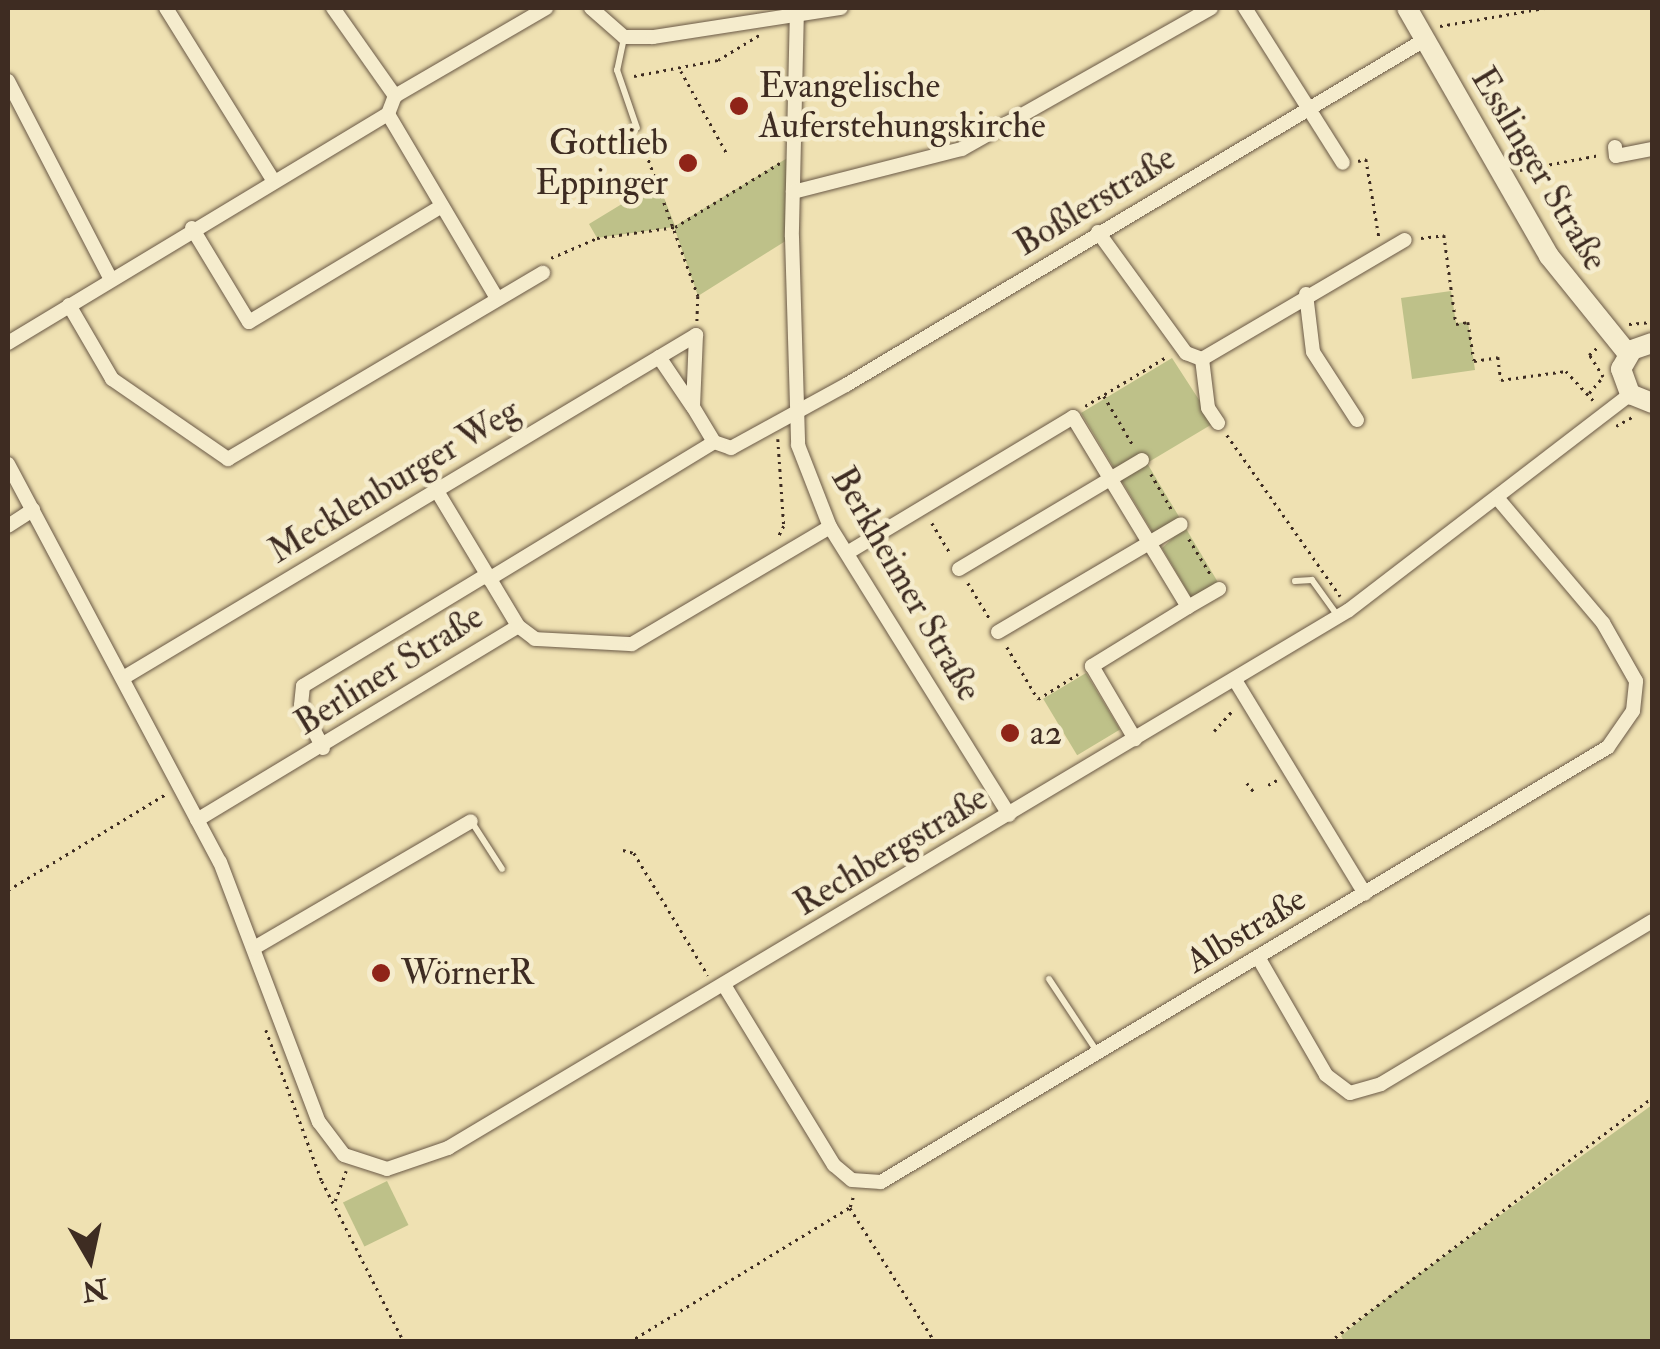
<!DOCTYPE html>
<meta charset="utf-8">
<style>
body{margin:0}
#map{position:relative;width:1660px;height:1349px;overflow:hidden;background:#efe1b2;font-family:"IM FELL Double Pica",serif}
div>[style]{position:absolute}
.green>*{inset:0;background:#bec189;transform-origin:0 0}
.path>*{height:2.5px;margin-top:-1.25px;transform-origin:0;background:repeating-linear-gradient(90deg,#3e2c22 0 2.5px,transparent 0 7.5px)}
.roads{filter:drop-shadow(0 0 2px #6a5946) drop-shadow(0 0 2px #6a5946)}
.lane>*{height:6px;margin:-3px;padding:0 3px;transform-origin:3px;border-radius:3px;background:#f5eccd}
.street>*{height:14px;margin:-7px;padding:0 7px;transform-origin:7px;border-radius:7px;background:#f5eccd}
.secondary>*{height:20px;margin:-10px;padding:0 10px;transform-origin:10px;border-radius:10px;background:#f5eccd}
.dots>*{width:28px;height:28px;translate:-50% -50%;box-sizing:border-box;border:5px solid #f5eccd;border-radius:50%}
span{translate:-50% -50%;white-space:nowrap;text-align:center;line-height:1.15;-webkit-text-stroke:9px #f5eccd;paint-order:stroke}
.poi-label{font-size:35px;color:#3e2c22}
.left{translate:0 -50%;text-align:left}
.right{translate:-100% -50%;text-align:right}
.street-label{font-size:35px;color:#3e2c22}
.frame{position:absolute;inset:0;border:10px solid #3e2c22;pointer-events:none}
.north{position:absolute;left:40px;top:1209px;width:100px;height:100px;-webkit-text-stroke:8px #f5eccd;paint-order:stroke;rotate:171deg;font-size:28px;font-weight:700;line-height:40px;text-align:center;color:#3e2c22}
.north::after{content:'';display:block;margin:auto;width:35px;height:45px;background:#3e2c22;clip-path:polygon(50% 0,100% 100%,50% 72%,0 100%)}
</style>
<div id="map">
<div class="green">
<i style="clip-path:polygon(794px 154px,792px 237px,698px 296px,674px 227px,597px 238px,589px 224px,658px 182px,675px 226px)"></i>
<i style="clip-path:polygon(1451px 291px,1456px 323px,1468px 322px,1475px 370px,1412px 379px,1401px 298px)"></i>
<i style="clip-path:polygon(1172px 358px,1214px 423px,1147px 463px,1181px 520px,1153px 533px,1081px 413px)"></i>
<i style="clip-path:polygon(1185px 527px,1219px 584px,1198px 597px,1191px 597px,1162px 548px)"></i>
<i style="left:1086px;top:673px;width:66px;height:50px;rotate:59deg"></i>
<i style="clip-path:polygon(1652px 1105px,1652px 1341px,1344px 1341px,1341px 1336px,1392px 1294px)"></i>
<i style="left:387px;top:1181px;width:49px;height:49px;rotate:64deg"></i>
</div>
<div class="path">
<i style="left:1440px;top:26px;width:106px;rotate:-9.8deg"></i>
<i style="left:681px;top:71px;width:93px;rotate:60.9deg"></i>
<i style="left:634px;top:76px;width:86px;rotate:-10.8deg"></i>
<i style="left:718px;top:60px;width:50px;rotate:-31.2deg"></i>
<i style="left:641px;top:139px;width:167px;rotate:70deg"></i>
<i style="left:698px;top:296px;width:25px;rotate:92deg"></i>
<i style="left:1358px;top:161px;width:8px;rotate:-14deg"></i>
<i style="left:1366px;top:159px;width:79px;rotate:80.5deg"></i>
<i style="left:1520px;top:170px;width:81px;rotate:-10.6deg"></i>
<i style="left:1421px;top:238px;width:23px;rotate:-7deg"></i>
<i style="left:1444px;top:235px;width:90px;rotate:82.3deg"></i>
<i style="left:1456px;top:324px;width:12px;rotate:-9deg"></i>
<i style="left:1468px;top:322px;width:39px;rotate:81deg"></i>
<i style="left:1474px;top:361px;width:24px;rotate:-9deg"></i>
<i style="left:1498px;top:357px;width:23px;rotate:83deg"></i>
<i style="left:1501px;top:380px;width:66px;rotate:-7.9deg"></i>
<i style="left:1566px;top:371px;width:41px;rotate:47deg"></i>
<i style="left:551px;top:258px;width:50px;rotate:-23.5deg"></i>
<i style="left:597px;top:238px;width:79px;rotate:-8deg"></i>
<i style="left:675px;top:227px;width:123px;rotate:-31.4deg"></i>
<i style="left:1629px;top:324px;width:23px;rotate:-5deg"></i>
<i style="left:1589px;top:393px;width:21px;rotate:-49deg"></i>
<i style="left:1603px;top:377px;width:26px;rotate:-122deg"></i>
<i style="left:1589px;top:355px;width:13px;rotate:-42deg"></i>
<i style="left:1104px;top:396px;width:57px;rotate:59.4deg"></i>
<i style="left:1085px;top:406px;width:97px;rotate:-31.1deg"></i>
<i style="left:1616px;top:426px;width:21px;rotate:-29deg"></i>
<i style="left:1227px;top:435px;width:197px;rotate:54.9deg"></i>
<i style="left:778px;top:439px;width:87px;rotate:86.1deg"></i>
<i style="left:784px;top:526px;width:13px;rotate:117deg"></i>
<i style="left:1151px;top:474px;width:42px;rotate:59.7deg"></i>
<i style="left:932px;top:523px;width:37px;rotate:59deg"></i>
<i style="left:1189px;top:539px;width:42px;rotate:58.6deg"></i>
<i style="left:968px;top:583px;width:42px;rotate:58.6deg"></i>
<i style="left:1007px;top:647px;width:61px;rotate:59.2deg"></i>
<i style="left:1038px;top:699px;width:47px;rotate:-32deg"></i>
<i style="left:1214px;top:731px;width:30px;rotate:-48deg"></i>
<i style="left:1247px;top:783px;width:11px;rotate:52deg"></i>
<i style="left:1268px;top:785px;width:10px;rotate:-29deg"></i>
<i style="left:623px;top:850px;width:11px;rotate:15deg"></i>
<i style="left:634px;top:853px;width:143px;rotate:58.8deg"></i>
<i style="left:8px;top:890px;width:183px;rotate:-31.3deg"></i>
<i style="left:266px;top:1030px;width:161px;rotate:69.7deg"></i>
<i style="left:322px;top:1181px;width:181px;rotate:63deg"></i>
<i style="left:335px;top:1201px;width:32px;rotate:-70deg"></i>
<i style="left:850px;top:1208px;width:159px;rotate:57.6deg"></i>
<i style="left:629px;top:1342px;width:259px;rotate:-31.4deg"></i>
<i style="left:850px;top:1207px;width:10px;rotate:-73deg"></i>
<i style="left:1329px;top:1342px;width:405px;rotate:-37.1deg"></i>
</div>
<div class="roads">
<div class="lane">
<i style="left:624px;top:38px;width:33px;rotate:102deg"></i>
<i style="left:617px;top:70px;width:61px;rotate:71deg"></i>
<i style="left:1295px;top:581px;width:17px;rotate:-3deg"></i>
<i style="left:1312px;top:580px;width:44px;rotate:54.2deg"></i>
<i style="left:471px;top:821px;width:57px;rotate:57.1deg"></i>
<i style="left:1049px;top:979px;width:89px;rotate:56.5deg"></i>
</div>
<div class="street">
<i style="left:166px;top:8px;width:203px;rotate:58.1deg"></i>
<i style="left:333px;top:8px;width:108px;rotate:54.8deg"></i>
<i style="left:591px;top:8px;width:44px;rotate:41.3deg"></i>
<i style="left:624px;top:37px;width:29px"></i>
<i style="left:653px;top:37px;width:190px;rotate:-8.8deg"></i>
<i style="left:797px;top:8px;width:229px;rotate:91.3deg"></i>
<i style="left:792px;top:237px;width:208px;rotate:88.3deg"></i>
<i style="left:798px;top:445px;width:88px;rotate:68.7deg"></i>
<i style="left:830px;top:527px;width:339px;rotate:58.1deg"></i>
<i style="left:1245px;top:8px;width:183px;rotate:57.7deg"></i>
<i style="left:8px;top:81px;width:222px;rotate:62.6deg"></i>
<i style="left:388px;top:114px;width:214px;rotate:59.4deg"></i>
<i style="left:1615px;top:147px;width:9px;rotate:84deg"></i>
<i style="left:1616px;top:156px;width:37px;rotate:-11deg"></i>
<i style="left:793px;top:192px;width:174px;rotate:-14.3deg"></i>
<i style="left:962px;top:149px;width:286px;rotate:-29.5deg"></i>
<i style="left:192px;top:228px;width:110px;rotate:58.8deg"></i>
<i style="left:249px;top:322px;width:225px;rotate:-31deg"></i>
<i style="left:1098px;top:232px;width:150px;rotate:54deg"></i>
<i style="left:1186px;top:353px;width:17px;rotate:21deg"></i>
<i style="left:1202px;top:359px;width:235px;rotate:-30.4deg"></i>
<i style="left:1306px;top:294px;width:58px;rotate:83.1deg"></i>
<i style="left:1313px;top:352px;width:81px;rotate:57.1deg"></i>
<i style="left:69px;top:305px;width:86px;rotate:59.8deg"></i>
<i style="left:112px;top:379px;width:141px;rotate:34.6deg"></i>
<i style="left:228px;top:459px;width:366px;rotate:-30.6deg"></i>
<i style="left:696px;top:335px;width:72px;rotate:92.4deg"></i>
<i style="left:693px;top:407px;width:41px;rotate:59deg"></i>
<i style="left:8px;top:343px;width:444px;rotate:-31.1deg"></i>
<i style="left:388px;top:114px;width:19px;rotate:-69deg"></i>
<i style="left:395px;top:96px;width:175px;rotate:-30.2deg"></i>
<i style="left:659px;top:357px;width:59px;rotate:56deg"></i>
<i style="left:1202px;top:359px;width:49px;rotate:83deg"></i>
<i style="left:1208px;top:408px;width:18px;rotate:56deg"></i>
<i style="left:8px;top:464px;width:451px;rotate:62deg"></i>
<i style="left:220px;top:862px;width:278px;rotate:69.2deg"></i>
<i style="left:319px;top:1122px;width:41px;rotate:52.9deg"></i>
<i style="left:344px;top:1155px;width:45px;rotate:18deg"></i>
<i style="left:387px;top:1169px;width:65px;rotate:-19deg"></i>
<i style="left:448px;top:1148px;width:1049px;rotate:-30.84deg"></i>
<i style="left:1349px;top:610px;width:354px;rotate:-37.5deg"></i>
<i style="left:437px;top:491px;width:157px;rotate:59deg"></i>
<i style="left:8px;top:526px;width:30px;rotate:-33deg"></i>
<i style="left:847px;top:553px;width:264px;rotate:-31deg"></i>
<i style="left:1073px;top:417px;width:222px;rotate:58.8deg"></i>
<i style="left:1188px;top:607px;width:113px;rotate:148.4deg"></i>
<i style="left:1092px;top:666px;width:85px;rotate:59.5deg"></i>
<i style="left:959px;top:569px;width:213px;rotate:-30.8deg"></i>
<i style="left:489px;top:579px;width:263px;rotate:-31.3deg"></i>
<i style="left:714px;top:442px;width:18px;rotate:19deg"></i>
<i style="left:731px;top:448px;width:131px;rotate:-28.7deg"></i>
<i style="left:846px;top:385px;width:675px;rotate:-30.82deg"></i>
<i style="left:1188px;top:607px;width:36px;rotate:-30deg"></i>
<i style="left:998px;top:632px;width:212px;rotate:-30.5deg"></i>
<i style="left:123px;top:678px;width:668px;rotate:-30.9deg"></i>
<i style="left:1235px;top:680px;width:250px;rotate:58.7deg"></i>
<i style="left:323px;top:748px;width:48px;rotate:-117.1deg"></i>
<i style="left:301px;top:705px;width:19px;rotate:-84deg"></i>
<i style="left:303px;top:686px;width:214px;rotate:-31.2deg"></i>
<i style="left:197px;top:820px;width:375px;rotate:-31.1deg"></i>
<i style="left:518px;top:626px;width:21px;rotate:37deg"></i>
<i style="left:535px;top:639px;width:97px;rotate:3deg"></i>
<i style="left:632px;top:644px;width:230px;rotate:-30.6deg"></i>
<i style="left:254px;top:948px;width:251px;rotate:-30.3deg"></i>
<i style="left:1258px;top:957px;width:136px;rotate:60deg"></i>
<i style="left:1326px;top:1075px;width:30px;rotate:37deg"></i>
<i style="left:1350px;top:1093px;width:32px;rotate:-16deg"></i>
<i style="left:1381px;top:1084px;width:316px;rotate:-31deg"></i>
<i style="left:724px;top:985px;width:211px;rotate:58.6deg"></i>
<i style="left:834px;top:1165px;width:23px;rotate:40deg"></i>
<i style="left:852px;top:1180px;width:29px;rotate:4deg"></i>
<i style="left:881px;top:1182px;width:847px;rotate:-30.89deg"></i>
<i style="left:1608px;top:747px;width:44px;rotate:-55.2deg"></i>
<i style="left:1633px;top:711px;width:30px;rotate:-84deg"></i>
<i style="left:1636px;top:681px;width:67px;rotate:-119.6deg"></i>
<i style="left:1603px;top:623px;width:161px;rotate:-130.2deg"></i>
</div>
<div class="secondary">
<i style="left:1407px;top:8px;width:286px;rotate:60.2deg"></i>
<i style="left:1549px;top:256px;width:126px;rotate:51.1deg"></i>
<i style="left:1652px;top:343px;width:21px;rotate:161deg"></i>
<i style="left:1632px;top:350px;width:22px;rotate:120deg"></i>
<i style="left:1621px;top:369px;width:27px;rotate:70deg"></i>
<i style="left:1630px;top:394px;width:24px;rotate:22deg"></i>
</div>
</div>
<div class="dots">
<i style="left:739px;top:106px;background:#8f2418"></i>
<i style="left:688px;top:163px;background:#8f2418"></i>
<i style="left:1010px;top:733px;background:#8f2418"></i>
<i style="left:381px;top:973px;background:#8f2418"></i>
</div>
<div class="poi-label">
<span class="left" style="left:759px;top:106px">Evangelische<br>Auferstehungskirche</span>
<span class="right" style="left:668px;top:163px">Gottlieb<br>Eppinger</span>
<span class="left" style="left:1030px;top:733px">a2</span>
<span class="left" style="left:401px;top:973px">WörnerR</span>
</div>
<div class="street-label">
<span style="left:1539px;top:169px;rotate:59deg">Esslinger Straße</span>
<span style="left:1095px;top:201px;rotate:-31deg">Boßlerstraße</span>
<span style="left:394px;top:481px;rotate:-31deg">Mecklenburger Weg</span>
<span style="left:906px;top:584px;rotate:60deg">Berkheimer Straße</span>
<span style="left:389px;top:670px;rotate:-32deg">Berliner Straße</span>
<span style="left:891px;top:851px;rotate:-31deg">Rechbergstraße</span>
<span style="left:1246px;top:930px;rotate:-31deg">Albstraße</span>
</div>
<div class="frame"></div>
<div class="north">N</div>
</div>
